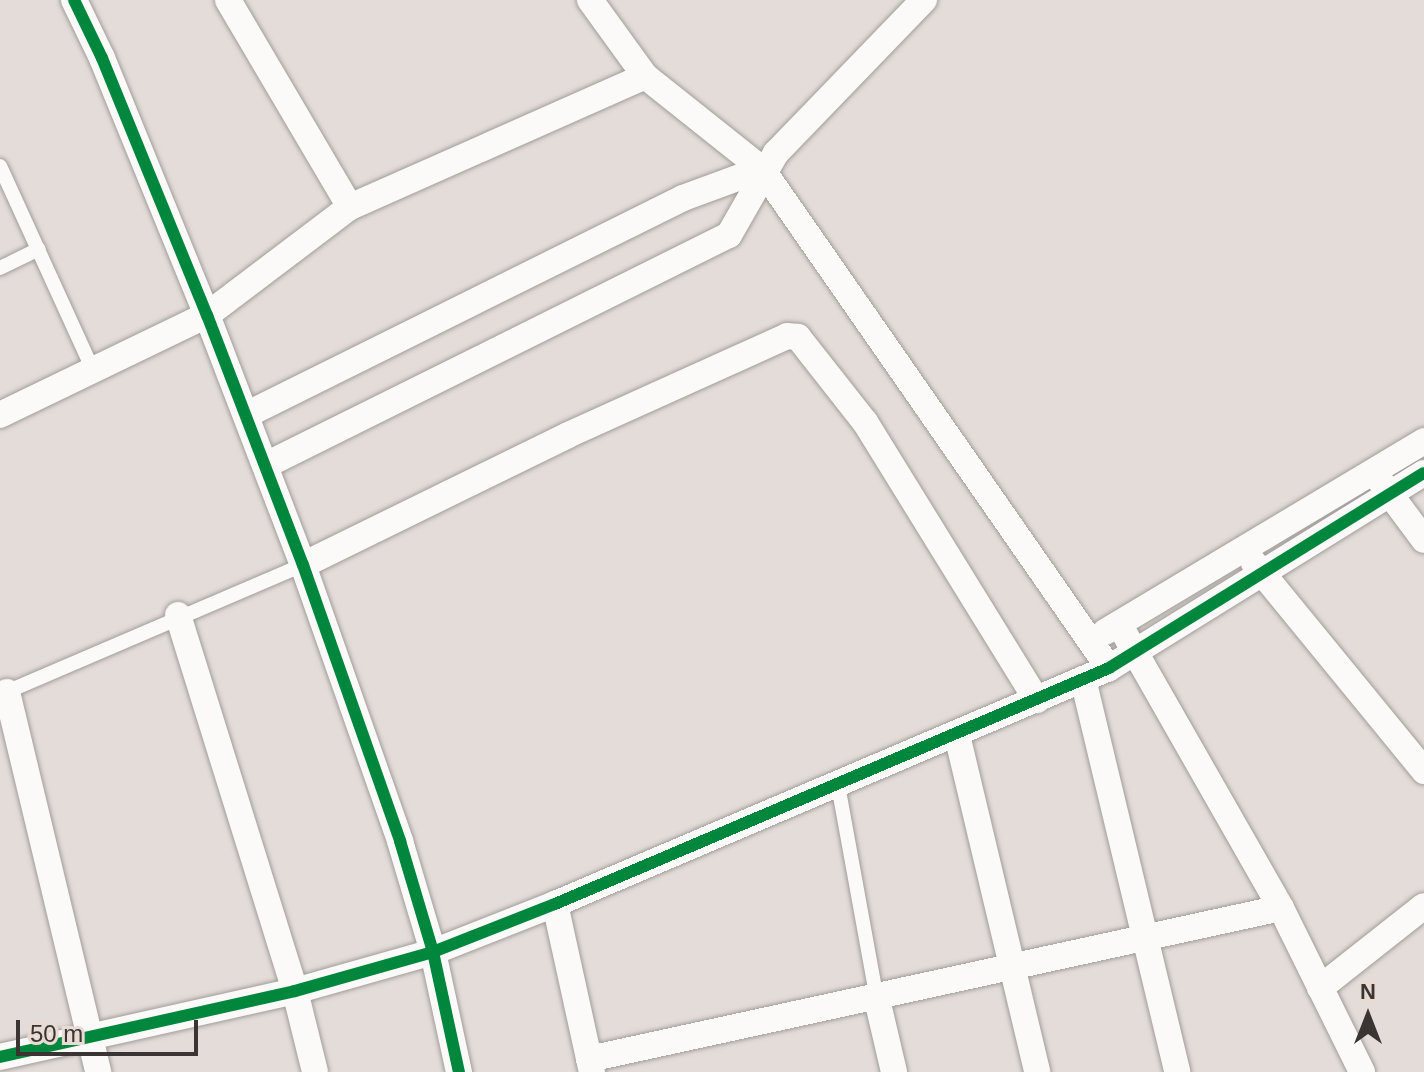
<!DOCTYPE html>
<style>
body{margin:0}
#map{position:relative;width:1424px;height:1072px;overflow:hidden;background:#e3dcd8;font-family:Helvetica,sans-serif}
div>[style]{position:absolute}
.roads{filter:drop-shadow(0 0 2px #a29d9a) drop-shadow(0 0 2px #a29d9a)}
.service>*{height:14px;margin:-7px;padding:0 7px;transform-origin:7px;border-radius:7px;background:#fbfaf9}
.minor>*{height:26px;margin:-13px;padding:0 13px;transform-origin:13px;border-radius:13px;background:#fbfaf9}
.cycleway>*{height:12px;margin:-6px;padding:0 6px;transform-origin:6px;border-radius:6px;background:#00873e}
span{translate:-50% -50%;white-space:nowrap;text-align:center;line-height:1.15;-webkit-text-stroke:8px #e8dbd3;paint-order:stroke}
.north{position:absolute;left:1328px;top:976px;width:80px;height:80px;-webkit-text-stroke:6px #e8dbd3;paint-order:stroke;rotate:0deg;font-size:22px;font-weight:700;line-height:32px;text-align:center;color:#3a3532}
.north::after{content:'';display:block;margin:auto;width:28px;height:36px;background:#3a3532;clip-path:polygon(50% 0,100% 100%,50% 72%,0 100%)}
.scale{position:absolute;left:16px;top:1020px;width:182px;height:36px;box-sizing:border-box;border:4px solid #3a3532;border-top:0;padding-left:10px;font-size:24px;line-height:28px;white-space:nowrap;color:#3a3532;-webkit-text-stroke:6px #e8dbd3;paint-order:stroke}
</style>
<div id="map">
<div class="roads">
<div class="service">
<i style="left:0;top:166px;width:224px;rotate:65.5deg"></i>
<i style="left:0;top:268px;width:43px;rotate:-26deg"></i>
<i style="left:4px;top:693px;width:325px;rotate:-23.2deg"></i>
<i style="left:838px;top:785px;width:213px;rotate:79.7deg"></i>
</div>
<div class="minor">
<i style="left:74px;top:0;width:64px;rotate:64.2deg"></i>
<i style="left:102px;top:58px;width:278px;rotate:67.8deg"></i>
<i style="left:207px;top:315px;width:268px;rotate:69deg"></i>
<i style="left:303px;top:565px;width:293px;rotate:70.6deg"></i>
<i style="left:400px;top:841px;width:116px;rotate:73.4deg"></i>
<i style="left:433px;top:952px;width:123px;rotate:77.8deg"></i>
<i style="left:228px;top:0;width:240px;rotate:59.5deg"></i>
<i style="left:590px;top:0;width:94px;rotate:54.1deg"></i>
<i style="left:645px;top:76px;width:149px;rotate:38.5deg"></i>
<i style="left:762px;top:169px;width:608px;rotate:55.19deg"></i>
<i style="left:0;top:415px;width:230px;rotate:-25.8deg"></i>
<i style="left:207px;top:315px;width:179px;rotate:-37.1deg"></i>
<i style="left:350px;top:207px;width:323px;rotate:-23.9deg"></i>
<i style="left:246px;top:415px;width:488px;rotate:-26.4deg"></i>
<i style="left:683px;top:198px;width:84px;rotate:-20.2deg"></i>
<i style="left:266px;top:465px;width:517px;rotate:-26.42deg"></i>
<i style="left:729px;top:235px;width:95px;rotate:-60.2deg"></i>
<i style="left:776px;top:153px;width:213px;rotate:-46deg"></i>
<i style="left:1381px;top:482px;width:72px;rotate:53.4deg"></i>
<i style="left:1254px;top:563px;width:269px;rotate:50.7deg"></i>
<i style="left:303px;top:565px;width:295px;rotate:-26.1deg"></i>
<i style="left:568px;top:435px;width:240px;rotate:-24.3deg"></i>
<i style="left:787px;top:336px;width:11px;rotate:5deg"></i>
<i style="left:798px;top:337px;width:108px;rotate:51.8deg"></i>
<i style="left:865px;top:422px;width:327px;rotate:58.3deg"></i>
<i style="left:178px;top:615px;width:394px;rotate:72.7deg"></i>
<i style="left:295px;top:991px;width:83px;rotate:76.1deg"></i>
<i style="left:1119px;top:624px;width:327px;rotate:60.3deg"></i>
<i style="left:1281px;top:908px;width:183px;rotate:63.7deg"></i>
<i style="left:1105px;top:632px;width:372px;rotate:-30.9deg"></i>
<i style="left:1083px;top:679px;width:404px;rotate:76.5deg"></i>
<i style="left:7px;top:692px;width:391px;rotate:76.5deg"></i>
<i style="left:957px;top:735px;width:346px;rotate:76.6deg"></i>
<i style="left:555px;top:904px;width:172px;rotate:77.6deg"></i>
<i style="left:1320px;top:988px;width:132px;rotate:-38.3deg"></i>
<i style="left:876px;top:995px;width:79px;rotate:76.8deg"></i>
<i style="left:0;top:1057px;width:302px;rotate:-12.6deg"></i>
<i style="left:295px;top:991px;width:143px;rotate:-15.8deg"></i>
<i style="left:433px;top:952px;width:131px;rotate:-21.5deg"></i>
<i style="left:555px;top:904px;width:602px;rotate:-23.07deg"></i>
<i style="left:1109px;top:668px;width:370px;rotate:-31.8deg"></i>
<i style="left:589px;top:1059px;width:708px;rotate:-12.31deg"></i>
</div>
</div>
<div class="cycleway">
<i style="left:74px;top:0;width:64px;rotate:64.2deg"></i>
<i style="left:102px;top:58px;width:278px;rotate:67.8deg"></i>
<i style="left:207px;top:315px;width:268px;rotate:69deg"></i>
<i style="left:303px;top:565px;width:293px;rotate:70.6deg"></i>
<i style="left:400px;top:841px;width:116px;rotate:73.4deg"></i>
<i style="left:433px;top:952px;width:123px;rotate:77.8deg"></i>
<i style="left:0;top:1057px;width:302px;rotate:-12.6deg"></i>
<i style="left:295px;top:991px;width:143px;rotate:-15.8deg"></i>
<i style="left:433px;top:952px;width:131px;rotate:-21.5deg"></i>
<i style="left:555px;top:904px;width:602px;rotate:-23.07deg"></i>
<i style="left:1109px;top:668px;width:370px;rotate:-31.8deg"></i>
</div>
<div class="north">N</div>
<div class="scale">50 m</div>
</div>
